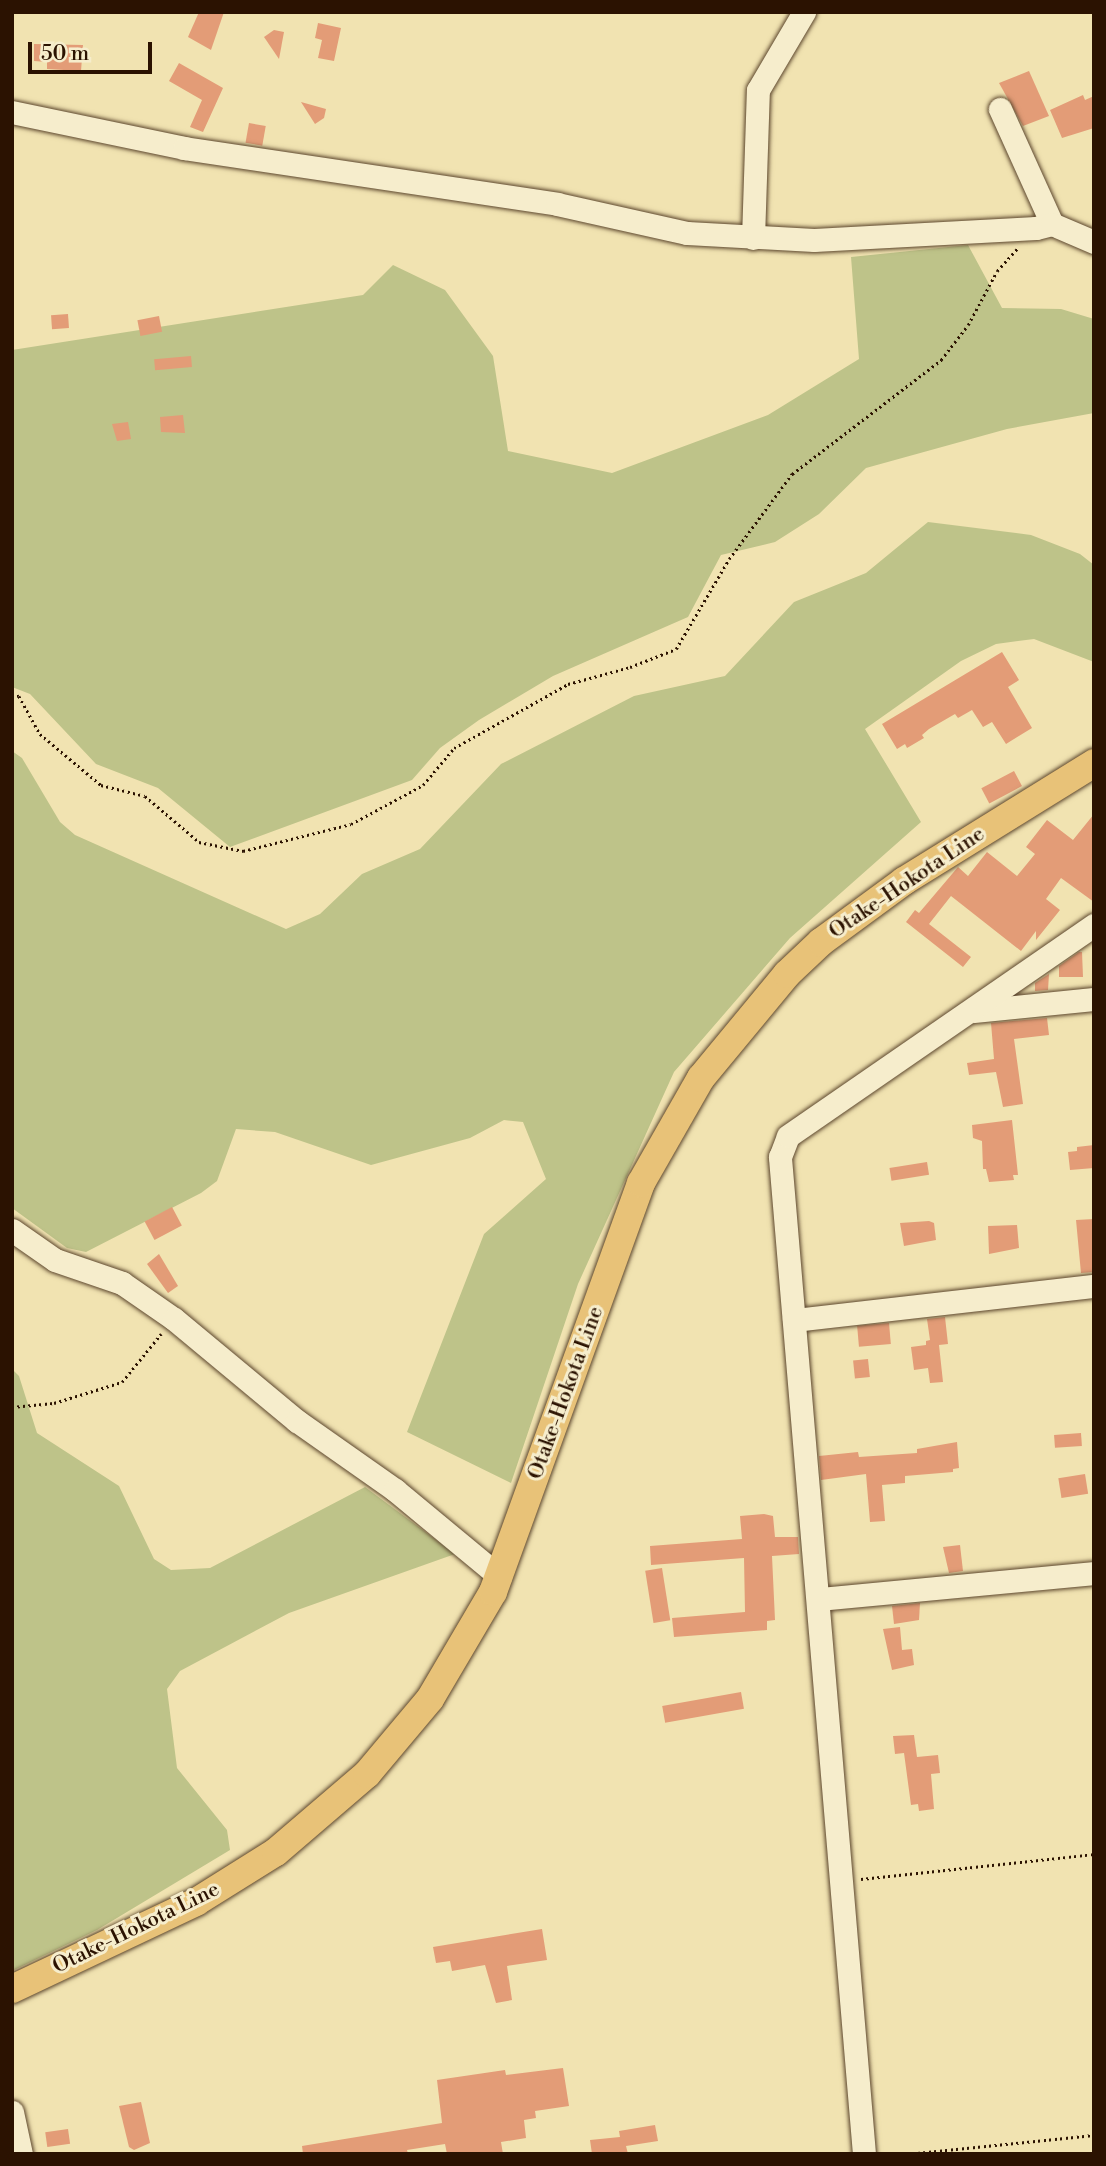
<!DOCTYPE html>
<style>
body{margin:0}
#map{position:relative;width:1106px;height:2166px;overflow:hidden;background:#f1e3b1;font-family:"Libre Bodoni",serif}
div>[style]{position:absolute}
.green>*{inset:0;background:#bec389}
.building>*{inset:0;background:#e39c77;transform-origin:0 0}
.path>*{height:2.5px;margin-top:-1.25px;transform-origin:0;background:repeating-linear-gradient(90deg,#2b1201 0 2px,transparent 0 5.5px)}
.roads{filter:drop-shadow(0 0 2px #5c462d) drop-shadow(0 0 2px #5c462d)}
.minor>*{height:23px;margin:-11.5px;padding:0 11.5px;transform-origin:11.5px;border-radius:11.5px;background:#f6edcc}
.major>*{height:28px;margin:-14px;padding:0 14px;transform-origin:14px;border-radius:14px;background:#e8c278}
span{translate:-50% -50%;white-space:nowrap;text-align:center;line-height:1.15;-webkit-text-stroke:6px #f6edcc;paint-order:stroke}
.street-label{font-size:21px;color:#2b1201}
.frame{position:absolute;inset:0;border:14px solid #2b1201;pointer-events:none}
.scale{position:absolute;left:28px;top:42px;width:124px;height:32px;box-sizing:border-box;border:4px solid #2b1201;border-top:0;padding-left:9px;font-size:21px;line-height:24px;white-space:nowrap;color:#2b1201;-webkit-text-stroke:5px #f6edcc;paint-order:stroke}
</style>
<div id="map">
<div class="green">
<i style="clip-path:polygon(968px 245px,1002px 308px,1061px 309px,1094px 319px,1094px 413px,1007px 429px,866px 468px,819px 514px,775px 542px,721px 555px,688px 617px,553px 676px,479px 720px,440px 748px,412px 780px,230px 847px,158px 788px,96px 764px,30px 694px,12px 687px,12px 350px,363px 295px,393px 265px,445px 290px,493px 356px,508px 451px,612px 473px,768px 415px,859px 359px,851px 257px)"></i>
<i style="clip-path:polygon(928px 522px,1031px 535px,1080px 554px,1094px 565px,1094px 662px,1034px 639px,996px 644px,961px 661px,865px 729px,921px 822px,790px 938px,674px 1072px,578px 1284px,511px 1483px,407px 1432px,484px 1234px,546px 1179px,523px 1122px,504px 1120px,470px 1138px,371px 1165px,275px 1132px,236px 1129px,217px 1181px,201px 1193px,86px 1252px,67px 1248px,12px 1208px,12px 751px,22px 758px,60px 822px,75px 835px,286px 929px,320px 914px,362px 874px,420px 849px,501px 764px,634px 696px,725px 676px,794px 602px,866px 573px)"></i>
<i style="clip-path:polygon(12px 1369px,19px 1376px,37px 1433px,119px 1486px,154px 1559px,171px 1570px,210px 1568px,365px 1487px,455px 1554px,289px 1613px,180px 1671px,167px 1689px,177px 1768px,227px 1830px,230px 1850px,97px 1930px,12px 1971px)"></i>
</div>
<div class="building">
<i style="clip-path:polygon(199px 12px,224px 12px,211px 50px,188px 37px)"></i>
<i style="clip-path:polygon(318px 23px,341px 28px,334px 61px,318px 58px,322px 40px,315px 38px)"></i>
<i style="clip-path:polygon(274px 30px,284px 32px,279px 59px,264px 37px)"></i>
<i style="clip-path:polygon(34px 44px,83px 45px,81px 71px,47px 69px,47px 62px,34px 61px)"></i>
<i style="clip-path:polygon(179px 63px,223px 88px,203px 132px,190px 127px,202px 100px,169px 81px)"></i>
<i style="clip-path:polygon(1029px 71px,1049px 116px,1023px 126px,999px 83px)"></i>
<i style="clip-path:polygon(1083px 95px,1085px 100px,1094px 96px,1094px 128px,1062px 138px,1050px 110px)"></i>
<i style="clip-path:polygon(301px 102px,326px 109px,324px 118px,315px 124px)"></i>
<i style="left:249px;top:123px;width:17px;height:20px;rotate:10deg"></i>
<i style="left:68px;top:314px;width:14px;height:17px;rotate:86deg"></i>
<i style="left:159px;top:316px;width:16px;height:22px;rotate:79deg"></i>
<i style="left:191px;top:356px;width:11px;height:37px;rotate:85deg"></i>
<i style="clip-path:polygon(183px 415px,185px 433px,161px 432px,160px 417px)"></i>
<i style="clip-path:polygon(128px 422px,131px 439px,117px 441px,112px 424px)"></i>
<i style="clip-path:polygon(1002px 652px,1019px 680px,1008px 687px,1032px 728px,1006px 744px,992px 722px,983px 727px,972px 710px,958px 718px,955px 714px,929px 729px,922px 735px,924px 738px,907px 748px,905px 744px,897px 749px,882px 724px)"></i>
<i style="left:1014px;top:771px;width:17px;height:37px;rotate:62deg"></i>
<i style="clip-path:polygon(1094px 814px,1094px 902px,1061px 878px,1046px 899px,1060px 910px,1036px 940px,1036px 931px,1021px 951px,951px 896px,929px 924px,971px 957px,963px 967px,906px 922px,915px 910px,919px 913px,958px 867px,968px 876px,987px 852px,1017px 876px,1035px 854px,1026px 847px,1047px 820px,1073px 840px)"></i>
<i style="clip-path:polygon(1079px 952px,1082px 952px,1083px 977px,1059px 977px,1059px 966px)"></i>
<i style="clip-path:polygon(1049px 974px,1048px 990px,1035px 991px,1035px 983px)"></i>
<i style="clip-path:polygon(1047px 1018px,1049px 1035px,1014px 1039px,1023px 1104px,1003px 1107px,996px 1072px,969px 1075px,967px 1063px,994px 1059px,991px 1023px)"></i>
<i style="clip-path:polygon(1012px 1120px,1018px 1175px,1013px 1175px,1014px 1180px,989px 1182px,986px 1169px,983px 1169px,982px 1141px,973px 1138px,972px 1125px)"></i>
<i style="clip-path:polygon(1094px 1145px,1094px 1168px,1070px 1170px,1068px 1152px,1077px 1151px,1077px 1147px)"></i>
<i style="left:927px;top:1162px;width:13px;height:38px;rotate:81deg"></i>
<i style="left:172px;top:1207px;width:21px;height:31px;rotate:62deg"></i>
<i style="clip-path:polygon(1094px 1219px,1094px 1272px,1081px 1273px,1076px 1220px)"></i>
<i style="clip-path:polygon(929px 1221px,934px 1223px,936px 1240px,904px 1246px,900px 1223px)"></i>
<i style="clip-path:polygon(1017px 1225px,1019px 1248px,989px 1254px,988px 1226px)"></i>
<i style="clip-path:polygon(159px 1254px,178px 1286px,168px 1293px,147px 1264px)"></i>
<i style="clip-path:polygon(945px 1317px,948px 1344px,939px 1345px,943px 1382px,930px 1383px,928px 1368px,914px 1370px,911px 1347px,926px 1345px,926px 1341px,930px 1340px,927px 1319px)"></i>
<i style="left:889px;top:1323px;width:21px;height:32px;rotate:85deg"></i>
<i style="left:868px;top:1359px;width:18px;height:15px;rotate:84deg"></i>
<i style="left:1081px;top:1433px;width:13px;height:27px;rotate:86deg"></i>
<i style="clip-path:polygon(957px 1442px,959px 1468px,953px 1469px,953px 1472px,905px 1476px,905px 1483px,882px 1485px,885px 1521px,870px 1522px,866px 1474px,821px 1480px,819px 1456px,858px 1452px,859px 1457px,917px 1453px,917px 1449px)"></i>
<i style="left:1085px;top:1474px;width:20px;height:27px;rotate:81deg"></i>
<i style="clip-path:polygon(764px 1514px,773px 1516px,775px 1537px,798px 1537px,799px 1554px,772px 1556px,775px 1620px,767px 1621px,767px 1630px,674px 1637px,672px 1618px,745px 1612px,744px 1558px,651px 1565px,650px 1546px,742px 1539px,740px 1516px)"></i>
<i style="clip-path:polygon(960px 1545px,963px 1571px,949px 1573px,943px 1547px)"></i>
<i style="left:662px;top:1568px;width:53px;height:17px;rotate:81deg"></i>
<i style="clip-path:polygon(920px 1603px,919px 1620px,894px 1624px,892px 1606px)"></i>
<i style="clip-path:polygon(900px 1627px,902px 1650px,912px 1649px,914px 1665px,892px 1670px,883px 1629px)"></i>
<i style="left:741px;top:1692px;width:17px;height:80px;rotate:80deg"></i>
<i style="clip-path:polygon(914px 1735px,917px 1757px,938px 1755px,940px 1773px,931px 1774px,934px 1809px,919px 1811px,918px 1804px,911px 1805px,904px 1753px,895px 1754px,893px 1736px)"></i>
<i style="clip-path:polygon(542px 1929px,547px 1960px,507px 1966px,512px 2000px,496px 2003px,485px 1965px,452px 1971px,450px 1961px,436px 1963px,433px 1947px)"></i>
<i style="clip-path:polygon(563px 2068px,569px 2106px,535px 2111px,536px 2118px,524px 2120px,526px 2138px,501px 2142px,503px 2154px,447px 2154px,445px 2144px,407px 2150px,408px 2154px,303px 2154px,302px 2146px,442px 2123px,437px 2080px,505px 2070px,506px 2075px)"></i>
<i style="clip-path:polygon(141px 2102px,150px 2143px,134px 2150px,129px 2147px,119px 2106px)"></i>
<i style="clip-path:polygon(655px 2125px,658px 2141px,626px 2146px,628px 2154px,592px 2154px,590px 2140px,620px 2137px,619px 2131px)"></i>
<i style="left:68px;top:2129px;width:15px;height:23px;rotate:82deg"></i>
</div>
<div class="path">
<i style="left:12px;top:694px;width:7px;rotate:16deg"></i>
<i style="left:19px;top:696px;width:43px;rotate:61.1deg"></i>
<i style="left:40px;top:734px;width:80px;rotate:39.9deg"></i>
<i style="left:101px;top:785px;width:45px;rotate:14deg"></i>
<i style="left:145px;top:796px;width:71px;rotate:40.4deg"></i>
<i style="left:199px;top:842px;width:45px;rotate:11.6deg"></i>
<i style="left:243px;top:851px;width:111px;rotate:-14deg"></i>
<i style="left:351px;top:824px;width:82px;rotate:-28.4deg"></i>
<i style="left:423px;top:785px;width:48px;rotate:-50deg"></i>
<i style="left:454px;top:748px;width:131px;rotate:-29.3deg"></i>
<i style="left:568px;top:684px;width:64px;rotate:-15.3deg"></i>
<i style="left:630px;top:667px;width:49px;rotate:-21.4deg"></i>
<i style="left:676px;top:649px;width:104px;rotate:-59.5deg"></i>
<i style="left:729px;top:559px;width:106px;rotate:-53.5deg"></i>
<i style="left:792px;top:474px;width:188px;rotate:-37.4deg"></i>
<i style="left:941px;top:360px;width:44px;rotate:-52.4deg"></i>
<i style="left:968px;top:325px;width:61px;rotate:-61.8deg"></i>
<i style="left:997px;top:271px;width:31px;rotate:-48deg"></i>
<i style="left:12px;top:1407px;width:42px;rotate:-5.4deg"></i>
<i style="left:54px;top:1403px;width:71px;rotate:-17.2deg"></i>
<i style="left:122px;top:1382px;width:62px;rotate:-50.9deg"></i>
<i style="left:861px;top:1879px;width:234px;rotate:-6.1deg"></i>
<i style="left:907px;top:2154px;width:188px;rotate:-5.8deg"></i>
</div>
<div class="roads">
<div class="minor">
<i style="left:1000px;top:109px;width:126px;rotate:65.7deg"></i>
<i style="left:12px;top:112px;width:176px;rotate:11.8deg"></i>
<i style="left:184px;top:148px;width:377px;rotate:8.5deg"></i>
<i style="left:557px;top:204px;width:133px;rotate:12.6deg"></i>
<i style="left:687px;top:233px;width:127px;rotate:3.2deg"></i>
<i style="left:814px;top:240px;width:222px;rotate:-3.1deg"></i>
<i style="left:1036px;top:228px;width:16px;rotate:-14deg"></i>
<i style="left:1052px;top:224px;width:46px;rotate:23.2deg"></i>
<i style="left:753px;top:238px;width:148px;rotate:-88.1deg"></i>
<i style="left:758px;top:90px;width:91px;rotate:-59.5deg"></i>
<i style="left:975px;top:1011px;width:120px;rotate:-5.8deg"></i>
<i style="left:12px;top:1230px;width:52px;rotate:34.9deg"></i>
<i style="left:55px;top:1260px;width:71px;rotate:18.9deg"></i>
<i style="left:122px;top:1283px;width:63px;rotate:34.7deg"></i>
<i style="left:174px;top:1319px;width:160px;rotate:39.7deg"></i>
<i style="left:297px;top:1421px;width:120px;rotate:35.1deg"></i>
<i style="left:395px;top:1490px;width:136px;rotate:39.6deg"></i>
<i style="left:794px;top:1320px;width:302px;rotate:-6.5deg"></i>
<i style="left:819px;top:1599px;width:276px;rotate:-5.4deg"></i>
<i style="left:12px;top:2112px;width:43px;rotate:77.9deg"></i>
<i style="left:864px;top:2154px;width:1001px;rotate:-94.82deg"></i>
<i style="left:780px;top:1157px;width:22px;rotate:-69deg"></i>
<i style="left:788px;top:1136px;width:372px;rotate:-34.6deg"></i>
</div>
<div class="major">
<i style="left:12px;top:1989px;width:204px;rotate:-25.3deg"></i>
<i style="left:196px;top:1902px;width:94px;rotate:-32deg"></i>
<i style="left:276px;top:1852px;width:120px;rotate:-40.6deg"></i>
<i style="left:367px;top:1774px;width:98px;rotate:-50deg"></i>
<i style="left:430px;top:1699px;width:124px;rotate:-59.5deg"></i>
<i style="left:493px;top:1592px;width:435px;rotate:-70.1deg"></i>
<i style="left:641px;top:1183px;width:121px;rotate:-60.3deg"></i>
<i style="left:701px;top:1078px;width:135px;rotate:-50.4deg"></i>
<i style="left:787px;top:974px;width:47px;rotate:-43.3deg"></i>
<i style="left:821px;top:942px;width:103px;rotate:-36.3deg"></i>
<i style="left:904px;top:881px;width:224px;rotate:-31.8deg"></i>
</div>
</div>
<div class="street-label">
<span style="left:907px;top:883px;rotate:-34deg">Otake-Hokota Line</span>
<span style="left:566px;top:1393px;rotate:-70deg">Otake-Hokota Line</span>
<span style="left:136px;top:1928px;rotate:-26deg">Otake-Hokota Line</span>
</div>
<div class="frame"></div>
<div class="scale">50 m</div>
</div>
